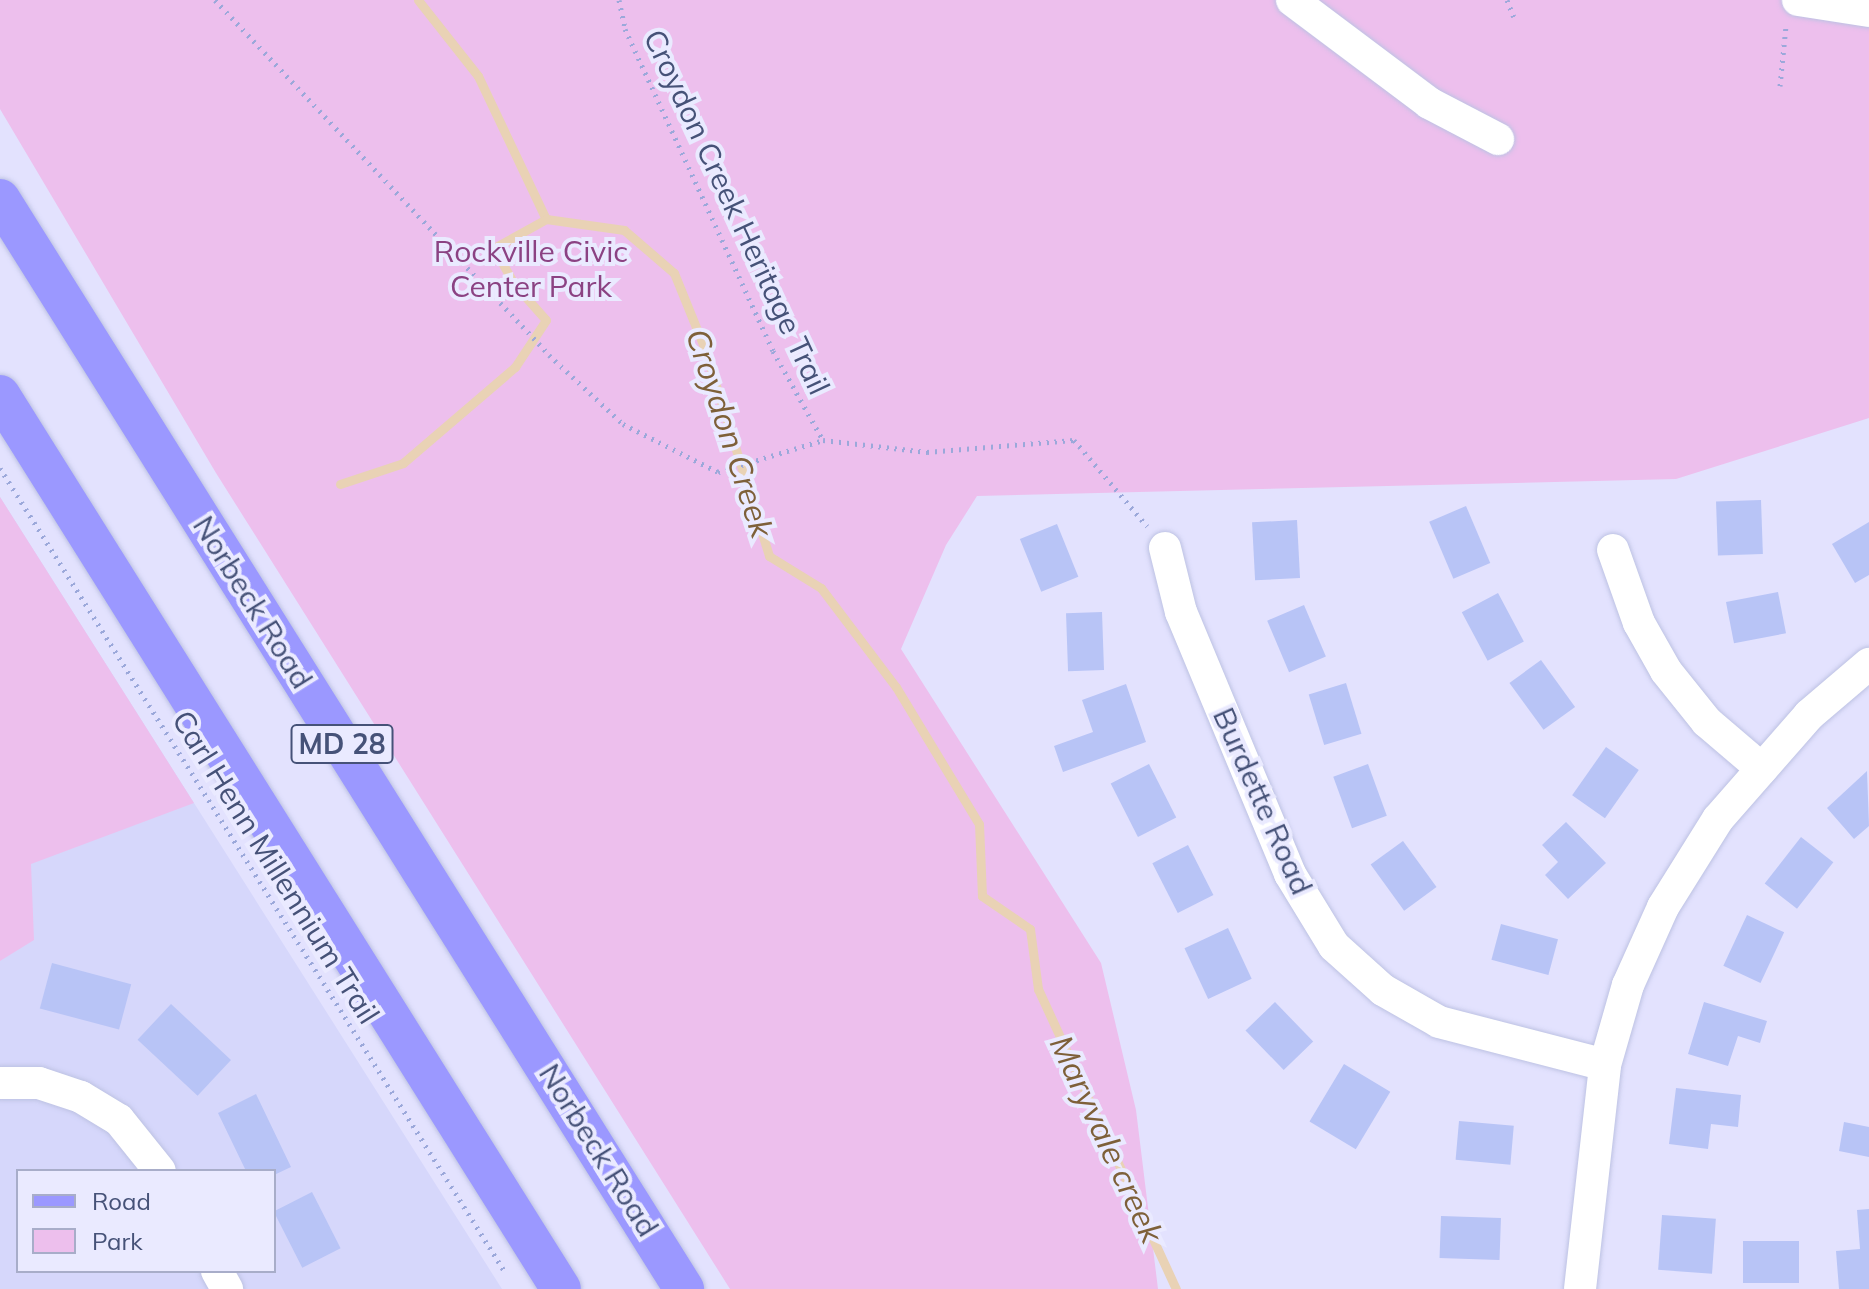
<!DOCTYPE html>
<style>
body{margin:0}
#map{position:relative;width:1869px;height:1289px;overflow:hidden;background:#e3e2fe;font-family:Mulish,sans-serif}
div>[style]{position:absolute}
.residential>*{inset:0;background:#d6d7fb}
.green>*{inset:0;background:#edbfed}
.stream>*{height:9px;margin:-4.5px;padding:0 4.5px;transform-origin:4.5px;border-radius:4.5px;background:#e9d2b5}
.building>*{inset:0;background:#b8c4f6;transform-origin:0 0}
.path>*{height:5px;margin-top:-2.5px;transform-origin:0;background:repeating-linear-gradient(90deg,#9ba8da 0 2px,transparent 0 8px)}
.roads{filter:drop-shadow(0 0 2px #bdc2e3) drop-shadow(0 0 2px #bdc2e3)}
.minor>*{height:32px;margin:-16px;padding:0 16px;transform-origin:16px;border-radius:16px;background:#fff}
.major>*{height:40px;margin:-20px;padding:0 20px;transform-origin:20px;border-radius:20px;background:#9b98ff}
span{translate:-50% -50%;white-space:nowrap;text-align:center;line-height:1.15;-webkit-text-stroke:8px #eaeaff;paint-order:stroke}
.shield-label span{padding:2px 6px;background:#eaeaff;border:2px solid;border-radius:6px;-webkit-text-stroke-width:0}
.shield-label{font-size:28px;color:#465278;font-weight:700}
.street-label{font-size:30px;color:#465278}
.park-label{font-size:30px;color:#8b4283}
.water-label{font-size:32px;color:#7e6039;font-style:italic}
.legend{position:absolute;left:16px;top:1169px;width:260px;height:104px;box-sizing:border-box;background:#eaeaff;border:2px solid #a8adc9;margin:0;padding:10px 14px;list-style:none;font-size:24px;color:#465278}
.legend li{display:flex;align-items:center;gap:16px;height:40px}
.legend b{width:40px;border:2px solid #a8adc9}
</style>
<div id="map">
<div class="residential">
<i style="clip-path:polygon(evenodd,0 497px,194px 803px,502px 1289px,0 1289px,0 497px,18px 1171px,274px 1171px,274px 1271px,18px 1271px,18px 1171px)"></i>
</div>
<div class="green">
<i style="clip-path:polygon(0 0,1869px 0,1869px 418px,1676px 479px,977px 496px,946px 545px,901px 649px,1101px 963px,1136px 1110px,1158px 1289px,730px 1289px,216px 473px,0 109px)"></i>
<i style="clip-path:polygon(0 497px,194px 803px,31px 864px,34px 940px,0 961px)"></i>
</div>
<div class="stream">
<i style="left:418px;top:0;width:97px;rotate:51.7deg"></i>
<i style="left:478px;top:76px;width:158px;rotate:64.6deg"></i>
<i style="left:546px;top:219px;width:79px;rotate:8deg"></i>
<i style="left:624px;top:230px;width:66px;rotate:40.7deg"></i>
<i style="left:674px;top:273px;width:80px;rotate:67.9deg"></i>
<i style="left:704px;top:347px;width:219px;rotate:72.7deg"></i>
<i style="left:769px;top:556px;width:61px;rotate:31.6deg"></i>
<i style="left:821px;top:588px;width:124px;rotate:52.9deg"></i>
<i style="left:896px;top:687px;width:160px;rotate:58.8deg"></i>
<i style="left:979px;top:824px;width:72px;rotate:87.6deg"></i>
<i style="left:982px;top:896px;width:58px;rotate:34.5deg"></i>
<i style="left:1030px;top:929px;width:61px;rotate:82.4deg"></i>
<i style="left:1038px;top:989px;width:330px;rotate:65.3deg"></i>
<i style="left:340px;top:484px;width:66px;rotate:-18.4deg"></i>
<i style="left:403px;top:463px;width:148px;rotate:-40.6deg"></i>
<i style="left:515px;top:367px;width:56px;rotate:-56.6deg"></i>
<i style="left:546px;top:320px;width:48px;rotate:-131.6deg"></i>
<i style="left:514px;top:284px;width:41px;rotate:-119.1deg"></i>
<i style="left:494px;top:248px;width:60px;rotate:-29.1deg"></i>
</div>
<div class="building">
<i style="left:1761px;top:500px;width:54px;height:45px;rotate:88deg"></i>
<i style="left:1466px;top:506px;width:62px;height:40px;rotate:67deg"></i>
<i style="left:1297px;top:520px;width:58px;height:45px;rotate:87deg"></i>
<i style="clip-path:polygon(1869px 522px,1869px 575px,1855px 583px,1832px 544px)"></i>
<i style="left:1057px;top:524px;width:57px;height:40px;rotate:68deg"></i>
<i style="left:1778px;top:592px;width:42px;height:53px;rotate:79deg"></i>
<i style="left:1498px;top:593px;width:55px;height:41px;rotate:62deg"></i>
<i style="left:1304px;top:605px;width:56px;height:40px;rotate:67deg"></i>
<i style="left:1102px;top:612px;width:58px;height:36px;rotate:88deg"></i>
<i style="left:1541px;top:660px;width:58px;height:39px;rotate:54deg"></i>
<i style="left:1346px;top:683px;width:53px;height:39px;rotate:73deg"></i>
<i style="clip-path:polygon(1126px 684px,1146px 742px,1063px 772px,1054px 746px,1093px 732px,1082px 700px)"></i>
<i style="left:1606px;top:747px;width:40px;height:59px;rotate:35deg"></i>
<i style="left:1149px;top:764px;width:60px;height:43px;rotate:63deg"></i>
<i style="left:1368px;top:764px;width:55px;height:37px;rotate:70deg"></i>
<i style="clip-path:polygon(1867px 771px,1869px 826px,1854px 839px,1827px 808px)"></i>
<i style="clip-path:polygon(1566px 822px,1606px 863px,1568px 899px,1545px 875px,1558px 862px,1542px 845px)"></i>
<i style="left:1801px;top:837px;width:41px;height:59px;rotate:38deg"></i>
<i style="left:1403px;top:841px;width:57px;height:40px;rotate:54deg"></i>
<i style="left:1188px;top:845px;width:56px;height:40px;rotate:63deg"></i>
<i style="left:1747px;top:915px;width:41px;height:56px;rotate:25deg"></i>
<i style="left:1501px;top:924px;width:59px;height:37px;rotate:15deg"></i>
<i style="left:1228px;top:928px;width:56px;height:48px;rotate:65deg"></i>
<i style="left:52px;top:963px;width:82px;height:47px;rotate:15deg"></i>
<i style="left:1275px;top:1002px;width:55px;height:41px;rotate:46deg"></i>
<i style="clip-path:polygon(1704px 1002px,1767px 1021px,1760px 1043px,1738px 1036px,1728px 1066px,1688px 1054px)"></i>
<i style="left:171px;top:1004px;width:82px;height:49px;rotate:43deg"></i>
<i style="left:1344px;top:1064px;width:54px;height:67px;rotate:31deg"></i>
<i style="clip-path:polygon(1676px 1088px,1741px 1095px,1738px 1127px,1711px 1124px,1708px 1149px,1669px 1144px)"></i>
<i style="clip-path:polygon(256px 1094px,291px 1167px,274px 1175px,274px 1171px,246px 1171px,218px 1113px)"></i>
<i style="left:1459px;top:1121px;width:55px;height:39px;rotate:5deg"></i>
<i style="clip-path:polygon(1844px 1122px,1869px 1127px,1869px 1157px,1839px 1151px)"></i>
<i style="left:312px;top:1192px;width:63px;height:43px;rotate:63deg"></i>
<i style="clip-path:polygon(1869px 1209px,1869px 1289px,1839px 1289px,1836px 1251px,1860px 1249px,1857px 1210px)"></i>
<i style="left:1662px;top:1215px;width:54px;height:55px;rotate:4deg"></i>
<i style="left:1441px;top:1216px;width:60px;height:42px;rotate:2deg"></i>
<i style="left:1743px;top:1241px;width:56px;height:42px"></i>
</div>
<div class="path">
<i style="left:215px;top:0;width:487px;rotate:46.7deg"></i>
<i style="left:549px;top:355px;width:101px;rotate:43deg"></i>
<i style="left:623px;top:424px;width:106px;rotate:26.8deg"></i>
<i style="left:718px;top:472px;width:110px;rotate:-16.9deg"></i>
<i style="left:823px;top:440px;width:105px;rotate:6.6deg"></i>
<i style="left:927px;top:452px;width:147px;rotate:-4.7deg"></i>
<i style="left:1074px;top:440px;width:113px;rotate:49.7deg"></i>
<i style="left:619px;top:0;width:30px;rotate:78deg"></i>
<i style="left:625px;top:29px;width:354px;rotate:65.3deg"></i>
<i style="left:773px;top:351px;width:102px;rotate:60.7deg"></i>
<i style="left:1507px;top:0;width:18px;rotate:68deg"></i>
<i style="left:1780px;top:86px;width:60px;rotate:-84.3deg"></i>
<i style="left:0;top:468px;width:949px;rotate:57.87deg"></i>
</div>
<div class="roads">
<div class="minor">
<i style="left:1292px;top:0;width:171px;rotate:36.9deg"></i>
<i style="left:1429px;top:103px;width:78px;rotate:27.6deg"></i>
<i style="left:1798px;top:0;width:72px;rotate:8.8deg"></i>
<i style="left:1165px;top:548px;width:66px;rotate:76deg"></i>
<i style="left:1181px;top:612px;width:284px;rotate:67.4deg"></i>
<i style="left:1290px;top:874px;width:84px;rotate:58.6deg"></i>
<i style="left:1334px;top:946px;width:66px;rotate:41.9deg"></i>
<i style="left:1383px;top:990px;width:64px;rotate:29.7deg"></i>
<i style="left:1439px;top:1022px;width:171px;rotate:14.5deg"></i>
<i style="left:1613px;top:550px;width:77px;rotate:70.4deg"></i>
<i style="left:1639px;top:623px;width:55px;rotate:60.6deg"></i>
<i style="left:1666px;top:671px;width:65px;rotate:51.2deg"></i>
<i style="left:1707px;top:722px;width:72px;rotate:40.5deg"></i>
<i style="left:0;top:1083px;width:39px"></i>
<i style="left:39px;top:1083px;width:44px;rotate:18.4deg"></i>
<i style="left:81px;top:1097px;width:44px;rotate:31.2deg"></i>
<i style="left:119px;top:1120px;width:65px;rotate:51.2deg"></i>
<i style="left:217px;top:1271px;width:21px;rotate:61deg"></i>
<i style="left:1580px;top:1289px;width:225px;rotate:-83.6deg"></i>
<i style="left:1605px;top:1065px;width:83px;rotate:-74deg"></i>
<i style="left:1628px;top:985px;width:85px;rotate:-65.8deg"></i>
<i style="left:1663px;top:907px;width:104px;rotate:-58deg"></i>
<i style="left:1718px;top:819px;width:138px;rotate:-48.8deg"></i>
<i style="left:1809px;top:715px;width:79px;rotate:-40.4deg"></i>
</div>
<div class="major">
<i style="left:0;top:199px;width:1287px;rotate:57.89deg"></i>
<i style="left:0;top:395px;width:1055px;rotate:57.89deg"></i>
</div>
</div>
<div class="shield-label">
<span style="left:342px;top:744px">MD 28</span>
</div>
<div class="street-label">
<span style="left:737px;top:212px;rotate:65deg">Croydon Creek Heritage Trail</span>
<span style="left:253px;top:602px;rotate:58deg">Norbeck Road</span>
<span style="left:1263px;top:801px;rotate:66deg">Burdette Road</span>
<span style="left:276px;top:867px;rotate:58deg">Carl Henn Millennium Trail</span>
<span style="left:599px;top:1150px;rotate:58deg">Norbeck Road</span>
</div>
<div class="park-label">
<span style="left:531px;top:268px">Rockville Civic<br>Center Park</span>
</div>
<div class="water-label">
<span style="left:730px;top:433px;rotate:72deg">Croydon Creek</span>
<span style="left:1107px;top:1139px;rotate:65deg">Maryvale creek</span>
</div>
<ul class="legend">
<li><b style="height:10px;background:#9b98ff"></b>Road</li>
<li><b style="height:22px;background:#edbfed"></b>Park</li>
</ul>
</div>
